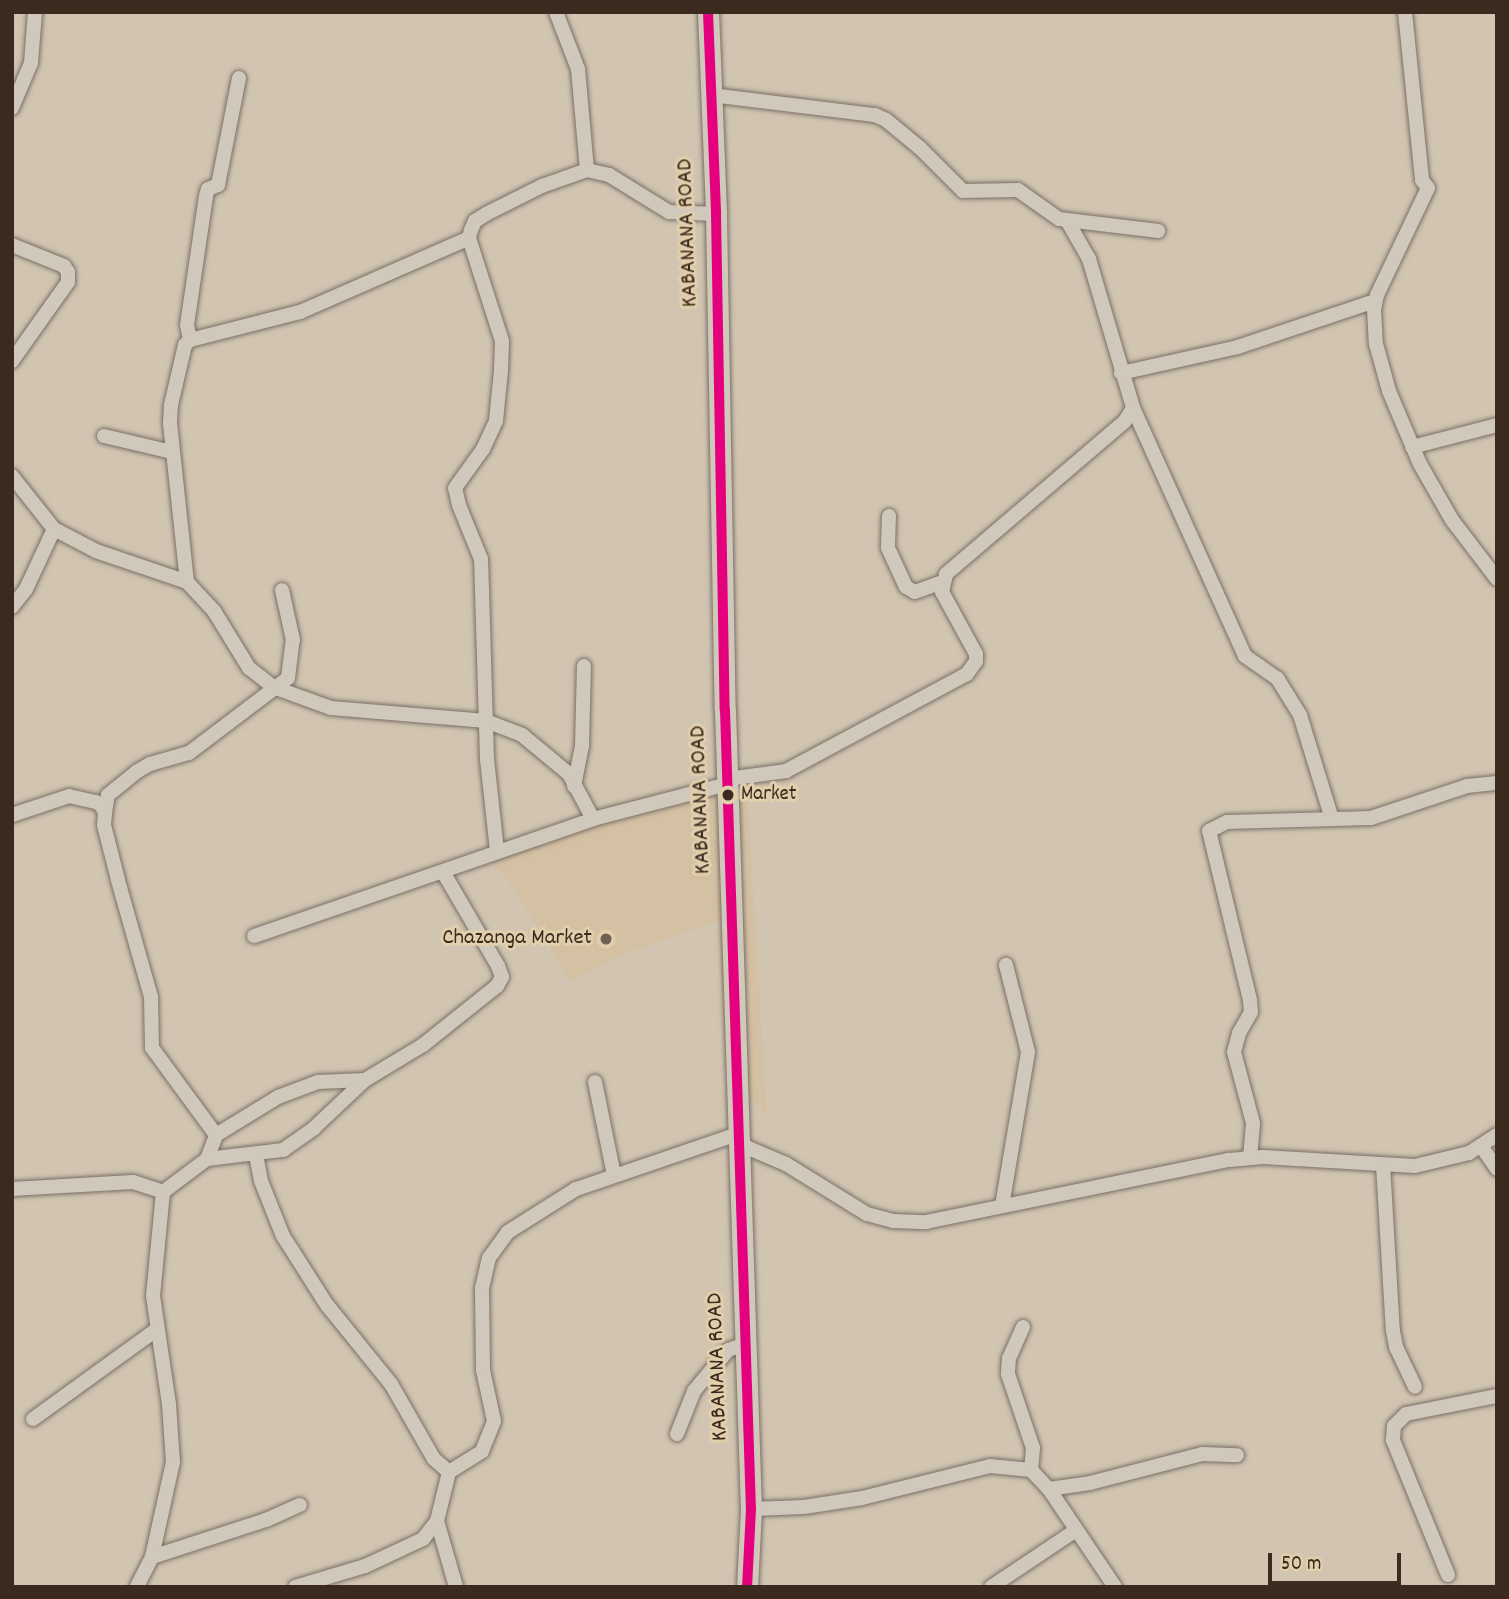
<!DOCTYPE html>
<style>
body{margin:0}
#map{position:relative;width:1509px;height:1599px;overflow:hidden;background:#d1c4b1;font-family:Dekko,sans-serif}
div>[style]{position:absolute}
.built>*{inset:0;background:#d4c0a3}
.roads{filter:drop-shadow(0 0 2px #7a7065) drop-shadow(0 0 2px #7a7065)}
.street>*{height:14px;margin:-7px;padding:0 7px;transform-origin:7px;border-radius:7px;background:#d0c8bb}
.secondary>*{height:21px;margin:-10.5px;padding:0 10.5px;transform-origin:10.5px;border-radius:10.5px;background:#d0c8bb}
.bus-1>*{height:10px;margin:-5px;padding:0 5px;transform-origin:5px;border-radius:5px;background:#e5007d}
.dots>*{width:19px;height:19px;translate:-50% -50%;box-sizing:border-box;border:4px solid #e1cfac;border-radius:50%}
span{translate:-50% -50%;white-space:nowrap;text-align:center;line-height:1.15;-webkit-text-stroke:6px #e1cfac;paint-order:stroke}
.bus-label{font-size:21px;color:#3b2a1e}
.left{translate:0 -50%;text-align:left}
.street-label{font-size:23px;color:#3b2a1e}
.poi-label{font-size:23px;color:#3b2a1e}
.right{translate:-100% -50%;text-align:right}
.frame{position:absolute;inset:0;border:14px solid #3b2a1e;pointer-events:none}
.scale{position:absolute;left:1268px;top:1553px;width:133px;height:32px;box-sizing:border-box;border:4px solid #3b2a1e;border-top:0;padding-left:9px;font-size:21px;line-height:24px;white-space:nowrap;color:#3b2a1e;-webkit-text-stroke:5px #e1cfac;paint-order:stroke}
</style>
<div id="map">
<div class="built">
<i style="clip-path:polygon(747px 788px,767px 1117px,725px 1072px,719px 920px,614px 958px,571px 982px,514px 889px,490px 860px,591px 823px,722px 791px)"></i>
</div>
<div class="roads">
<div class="street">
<i style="left:556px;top:12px;width:61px;rotate:68.9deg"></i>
<i style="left:578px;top:69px;width:101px;rotate:84.9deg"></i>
<i style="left:1405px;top:12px;width:169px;rotate:84.2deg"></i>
<i style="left:1422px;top:180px;width:10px;rotate:53deg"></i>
<i style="left:1428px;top:188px;width:119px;rotate:115.5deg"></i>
<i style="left:1377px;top:295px;width:14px;rotate:102deg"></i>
<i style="left:1374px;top:309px;width:35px;rotate:87deg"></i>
<i style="left:1376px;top:344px;width:49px;rotate:74.5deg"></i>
<i style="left:1389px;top:391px;width:79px;rotate:67deg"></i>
<i style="left:1420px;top:464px;width:64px;rotate:60.3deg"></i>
<i style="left:1452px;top:520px;width:74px;rotate:52.7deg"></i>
<i style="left:711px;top:95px;width:165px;rotate:7deg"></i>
<i style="left:875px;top:115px;width:12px;rotate:24deg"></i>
<i style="left:886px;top:120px;width:44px;rotate:39.5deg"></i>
<i style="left:920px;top:148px;width:61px;rotate:45deg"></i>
<i style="left:963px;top:191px;width:55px;rotate:-1deg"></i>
<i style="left:1018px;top:190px;width:50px;rotate:35.3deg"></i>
<i style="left:1059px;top:219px;width:100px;rotate:6.9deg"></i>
<i style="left:12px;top:108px;width:49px;rotate:-67.1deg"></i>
<i style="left:31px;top:63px;width:51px;rotate:-85.5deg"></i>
<i style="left:1068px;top:222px;width:43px;rotate:60.4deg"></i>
<i style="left:1089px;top:259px;width:155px;rotate:73.5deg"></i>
<i style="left:1133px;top:408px;width:272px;rotate:65.7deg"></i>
<i style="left:1245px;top:656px;width:39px;rotate:35deg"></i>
<i style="left:1277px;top:678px;width:44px;rotate:58.1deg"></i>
<i style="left:1300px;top:715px;width:109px;rotate:72.9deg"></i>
<i style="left:12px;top:245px;width:56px;rotate:22deg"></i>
<i style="left:64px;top:266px;width:7px;rotate:56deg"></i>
<i style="left:68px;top:272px;width:10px;rotate:90deg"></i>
<i style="left:68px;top:282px;width:97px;rotate:125.3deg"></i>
<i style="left:190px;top:340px;width:15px;rotate:-101deg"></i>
<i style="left:187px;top:325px;width:130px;rotate:-81.6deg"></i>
<i style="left:206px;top:196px;width:7px;rotate:-74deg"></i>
<i style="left:208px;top:189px;width:11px;rotate:-22deg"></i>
<i style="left:218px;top:185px;width:109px;rotate:-78.9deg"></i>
<i style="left:1121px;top:373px;width:120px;rotate:-12.5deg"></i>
<i style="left:1238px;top:347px;width:145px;rotate:-18.6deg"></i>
<i style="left:104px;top:436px;width:70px;rotate:13.2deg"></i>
<i style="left:1412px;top:447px;width:88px;rotate:-14.5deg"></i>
<i style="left:12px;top:476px;width:68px;rotate:51.6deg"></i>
<i style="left:54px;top:529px;width:47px;rotate:27.6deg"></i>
<i style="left:96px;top:551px;width:96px;rotate:18.8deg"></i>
<i style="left:187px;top:582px;width:40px;rotate:47deg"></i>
<i style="left:214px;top:611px;width:67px;rotate:58.4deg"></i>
<i style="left:249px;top:668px;width:31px;rotate:38deg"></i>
<i style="left:273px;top:687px;width:62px;rotate:19.9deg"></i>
<i style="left:331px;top:708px;width:156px;rotate:4.8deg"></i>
<i style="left:486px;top:721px;width:39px;rotate:21deg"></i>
<i style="left:522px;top:735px;width:61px;rotate:39.7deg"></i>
<i style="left:569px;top:774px;width:51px;rotate:61.9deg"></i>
<i style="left:889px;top:516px;width:32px;rotate:92deg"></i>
<i style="left:888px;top:548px;width:43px;rotate:65.2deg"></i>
<i style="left:906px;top:587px;width:10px;rotate:29deg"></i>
<i style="left:915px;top:592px;width:29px;rotate:-20deg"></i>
<i style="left:187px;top:582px;width:160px;rotate:-96.1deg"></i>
<i style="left:170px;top:423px;width:18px;rotate:-87deg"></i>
<i style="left:171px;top:405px;width:62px;rotate:-76.9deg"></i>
<i style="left:185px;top:345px;width:7px;rotate:-45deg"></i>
<i style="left:190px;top:340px;width:114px;rotate:-14.3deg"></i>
<i style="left:300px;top:312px;width:184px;rotate:-23.6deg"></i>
<i style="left:12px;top:607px;width:23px;rotate:-52deg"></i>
<i style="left:26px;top:589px;width:66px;rotate:-65deg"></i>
<i style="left:727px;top:779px;width:60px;rotate:-7.7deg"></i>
<i style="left:786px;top:771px;width:205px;rotate:-28.2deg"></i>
<i style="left:967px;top:674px;width:16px;rotate:-55deg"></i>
<i style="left:976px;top:661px;width:7px;rotate:-90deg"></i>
<i style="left:976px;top:654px;width:71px;rotate:-118.7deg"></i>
<i style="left:942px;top:592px;width:18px;rotate:-77deg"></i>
<i style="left:946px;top:574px;width:235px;rotate:-40.5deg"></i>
<i style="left:1125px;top:421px;width:15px;rotate:-58deg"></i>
<i style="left:574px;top:786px;width:41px;rotate:-78.7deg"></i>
<i style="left:582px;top:746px;width:80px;rotate:-88.6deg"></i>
<i style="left:12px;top:815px;width:60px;rotate:-18.4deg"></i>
<i style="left:69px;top:796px;width:28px;rotate:13deg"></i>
<i style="left:96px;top:802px;width:6px;rotate:31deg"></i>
<i style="left:101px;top:805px;width:9px;rotate:63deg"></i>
<i style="left:497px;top:851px;width:93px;rotate:-96.2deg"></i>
<i style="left:487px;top:759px;width:200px;rotate:-91.7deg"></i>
<i style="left:481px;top:559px;width:58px;rotate:-112.2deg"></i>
<i style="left:459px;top:505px;width:17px;rotate:-103deg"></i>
<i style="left:455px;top:488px;width:48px;rotate:-54.3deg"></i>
<i style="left:483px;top:449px;width:31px;rotate:-65deg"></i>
<i style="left:496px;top:421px;width:51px;rotate:-84.4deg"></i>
<i style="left:501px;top:370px;width:29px;rotate:-88deg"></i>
<i style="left:502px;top:341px;width:108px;rotate:-107.8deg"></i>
<i style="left:469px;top:238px;width:8px;rotate:-76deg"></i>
<i style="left:471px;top:230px;width:10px;rotate:-66deg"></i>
<i style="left:475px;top:221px;width:13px;rotate:-32deg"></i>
<i style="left:486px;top:214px;width:63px;rotate:-26.6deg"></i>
<i style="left:542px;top:186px;width:48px;rotate:-19.6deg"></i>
<i style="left:587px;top:170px;width:23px;rotate:13deg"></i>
<i style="left:609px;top:175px;width:70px;rotate:31.7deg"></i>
<i style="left:669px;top:212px;width:47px;rotate:2.4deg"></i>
<i style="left:254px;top:936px;width:359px;rotate:-19deg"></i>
<i style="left:593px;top:819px;width:138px;rotate:-14.6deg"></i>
<i style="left:595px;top:1082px;width:95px;rotate:78.5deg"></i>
<i style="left:216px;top:1135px;width:108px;rotate:-126.3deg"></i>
<i style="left:152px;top:1048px;width:51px;rotate:-91.1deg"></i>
<i style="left:151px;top:997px;width:122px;rotate:-105.8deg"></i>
<i style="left:118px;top:880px;width:57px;rotate:-104.3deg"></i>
<i style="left:104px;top:825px;width:12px;rotate:-85deg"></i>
<i style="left:105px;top:813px;width:18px;rotate:-81deg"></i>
<i style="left:108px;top:795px;width:36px;rotate:-39deg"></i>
<i style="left:136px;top:772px;width:16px;rotate:-30deg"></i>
<i style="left:150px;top:764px;width:41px;rotate:-15.8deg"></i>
<i style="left:189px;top:753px;width:124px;rotate:-37.1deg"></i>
<i style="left:288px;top:678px;width:38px;rotate:-83deg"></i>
<i style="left:293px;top:640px;width:51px;rotate:-102.4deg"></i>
<i style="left:739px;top:1144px;width:51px;rotate:23.1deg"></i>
<i style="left:786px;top:1164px;width:95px;rotate:31.7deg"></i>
<i style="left:867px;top:1214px;width:27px;rotate:15deg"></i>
<i style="left:893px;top:1221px;width:33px;rotate:2deg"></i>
<i style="left:926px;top:1222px;width:309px;rotate:-11.6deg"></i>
<i style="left:1229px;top:1160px;width:34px;rotate:-5deg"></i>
<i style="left:1263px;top:1157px;width:152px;rotate:3.4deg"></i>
<i style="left:1415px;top:1166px;width:56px;rotate:-13.5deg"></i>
<i style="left:1469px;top:1153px;width:33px;rotate:-33deg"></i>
<i style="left:1481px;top:1146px;width:28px;rotate:55deg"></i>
<i style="left:256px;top:1155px;width:26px;rotate:79deg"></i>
<i style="left:261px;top:1181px;width:59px;rotate:68.2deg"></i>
<i style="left:283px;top:1236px;width:82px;rotate:57.5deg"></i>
<i style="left:327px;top:1305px;width:102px;rotate:51deg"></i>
<i style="left:391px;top:1384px;width:86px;rotate:60.2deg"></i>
<i style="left:434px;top:1459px;width:20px;rotate:41deg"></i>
<i style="left:449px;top:1472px;width:50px;rotate:103.8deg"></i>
<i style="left:437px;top:1521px;width:23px;rotate:128deg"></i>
<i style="left:423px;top:1539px;width:64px;rotate:155deg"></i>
<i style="left:365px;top:1566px;width:73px;rotate:163.3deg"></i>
<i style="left:1250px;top:1158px;width:35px;rotate:-85deg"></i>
<i style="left:1253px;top:1123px;width:73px;rotate:-105deg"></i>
<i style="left:1234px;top:1052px;width:20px;rotate:-75deg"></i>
<i style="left:1239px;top:1033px;width:24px;rotate:-60deg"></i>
<i style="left:1251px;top:1012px;width:12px;rotate:-95deg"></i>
<i style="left:1250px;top:1000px;width:174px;rotate:-103.6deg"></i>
<i style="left:1209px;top:831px;width:20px;rotate:-27deg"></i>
<i style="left:1227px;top:822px;width:144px;rotate:-1.6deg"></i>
<i style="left:1371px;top:818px;width:101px;rotate:-18.4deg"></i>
<i style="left:1467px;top:786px;width:30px;rotate:-6deg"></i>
<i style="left:207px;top:1159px;width:26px;rotate:-69deg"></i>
<i style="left:216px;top:1135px;width:73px;rotate:-31.5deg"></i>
<i style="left:278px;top:1097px;width:43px;rotate:-20.6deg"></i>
<i style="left:318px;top:1082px;width:47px;rotate:-2.4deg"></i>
<i style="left:1383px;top:1165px;width:166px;rotate:86.6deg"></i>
<i style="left:1393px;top:1331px;width:16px;rotate:79deg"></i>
<i style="left:1396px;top:1347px;width:44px;rotate:64.6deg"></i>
<i style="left:12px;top:1189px;width:121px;rotate:-3.3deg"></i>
<i style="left:133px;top:1182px;width:32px;rotate:18deg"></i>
<i style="left:163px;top:1192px;width:104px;rotate:95.5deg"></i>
<i style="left:153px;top:1296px;width:109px;rotate:81.6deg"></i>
<i style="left:169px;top:1404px;width:58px;rotate:86.1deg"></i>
<i style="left:173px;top:1462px;width:97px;rotate:102.5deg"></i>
<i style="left:152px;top:1557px;width:34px;rotate:117deg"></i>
<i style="left:163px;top:1192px;width:55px;rotate:-36.9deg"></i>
<i style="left:207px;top:1159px;width:77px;rotate:-6.8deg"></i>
<i style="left:283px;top:1150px;width:38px;rotate:-35deg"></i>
<i style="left:314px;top:1128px;width:70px;rotate:-43.3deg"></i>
<i style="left:365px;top:1080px;width:68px;rotate:-31.1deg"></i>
<i style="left:423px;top:1045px;width:95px;rotate:-38.6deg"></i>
<i style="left:497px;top:986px;width:10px;rotate:-61deg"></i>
<i style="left:502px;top:977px;width:12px;rotate:-110deg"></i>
<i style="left:498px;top:966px;width:109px;rotate:-120.3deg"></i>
<i style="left:1002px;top:1206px;width:156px;rotate:-80.4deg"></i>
<i style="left:1028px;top:1052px;width:90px;rotate:-104.2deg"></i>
<i style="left:1023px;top:1327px;width:34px;rotate:114deg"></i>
<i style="left:1009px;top:1358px;width:16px;rotate:94deg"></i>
<i style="left:1008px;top:1374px;width:78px;rotate:71.3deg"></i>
<i style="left:1033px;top:1448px;width:22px;rotate:95deg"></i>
<i style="left:33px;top:1419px;width:152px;rotate:-35.9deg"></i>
<i style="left:677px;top:1434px;width:46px;rotate:-68.4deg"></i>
<i style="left:694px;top:1391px;width:53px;rotate:-50.3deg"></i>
<i style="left:728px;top:1350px;width:18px;rotate:-19deg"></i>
<i style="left:449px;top:1472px;width:39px;rotate:-32deg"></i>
<i style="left:482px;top:1451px;width:32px;rotate:-68deg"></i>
<i style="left:494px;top:1421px;width:52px;rotate:-102.2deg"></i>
<i style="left:483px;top:1370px;width:82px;rotate:-90.7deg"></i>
<i style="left:482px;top:1288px;width:31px;rotate:-77deg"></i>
<i style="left:489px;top:1258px;width:32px;rotate:-54deg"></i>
<i style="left:508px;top:1232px;width:80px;rotate:-32.3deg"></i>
<i style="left:576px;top:1189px;width:171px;rotate:-18.8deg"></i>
<i style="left:1049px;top:1489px;width:41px;rotate:-8.3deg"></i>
<i style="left:1090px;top:1483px;width:116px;rotate:-14.5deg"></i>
<i style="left:1202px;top:1454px;width:35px;rotate:2deg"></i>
<i style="left:751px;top:1509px;width:53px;rotate:-2.2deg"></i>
<i style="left:804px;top:1507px;width:59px;rotate:-8.8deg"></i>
<i style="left:862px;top:1498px;width:132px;rotate:-14deg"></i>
<i style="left:990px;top:1466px;width:41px;rotate:5.6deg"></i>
<i style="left:1031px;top:1470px;width:26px;rotate:47deg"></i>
<i style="left:1049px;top:1489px;width:118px;rotate:56deg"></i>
<i style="left:437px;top:1521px;width:69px;rotate:73.9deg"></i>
<i style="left:152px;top:1557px;width:120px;rotate:-18deg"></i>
<i style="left:266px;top:1520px;width:37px;rotate:-24deg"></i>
<i style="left:1448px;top:1575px;width:146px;rotate:-112.2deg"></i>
<i style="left:1393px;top:1440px;width:14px;rotate:-86deg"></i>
<i style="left:1394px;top:1426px;width:17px;rotate:-45deg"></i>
<i style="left:1406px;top:1414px;width:93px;rotate:-11.2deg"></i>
<i style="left:991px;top:1587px;width:102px;rotate:-33.8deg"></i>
</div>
<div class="secondary">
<i style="left:708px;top:12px;width:202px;rotate:87.7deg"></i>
<i style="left:716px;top:214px;width:496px;rotate:89deg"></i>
<i style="left:725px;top:710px;width:799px;rotate:88.14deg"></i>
<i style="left:751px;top:1509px;width:78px;rotate:92.9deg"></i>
</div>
</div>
<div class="bus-1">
<i style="left:708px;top:12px;width:202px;rotate:87.7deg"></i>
<i style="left:716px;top:214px;width:496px;rotate:89deg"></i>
<i style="left:725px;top:710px;width:799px;rotate:88.14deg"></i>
<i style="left:751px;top:1509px;width:78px;rotate:92.9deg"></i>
</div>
<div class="dots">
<i style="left:728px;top:795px;background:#3b2a1e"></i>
<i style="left:606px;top:939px;background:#706051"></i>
</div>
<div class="bus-label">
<span class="left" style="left:741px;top:795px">Market</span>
</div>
<div class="street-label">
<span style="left:689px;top:233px;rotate:-92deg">KABANANA ROAD</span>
<span style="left:702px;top:800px;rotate:-92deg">KABANANA ROAD</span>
<span style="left:719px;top:1367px;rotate:-92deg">KABANANA ROAD</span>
</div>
<div class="poi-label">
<span class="right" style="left:592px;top:939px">Chazanga Market</span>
</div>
<div class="frame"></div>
<div class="scale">50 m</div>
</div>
